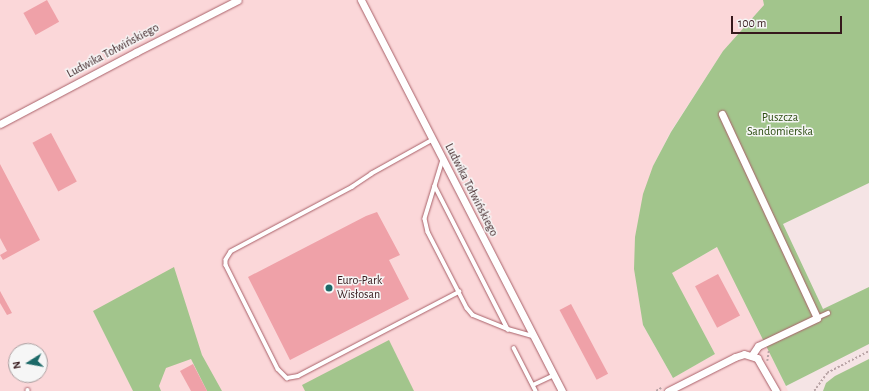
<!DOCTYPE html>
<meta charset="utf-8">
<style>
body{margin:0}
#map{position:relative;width:869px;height:391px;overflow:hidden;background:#f5e4e5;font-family:"Alegreya Sans",sans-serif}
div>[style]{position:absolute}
.built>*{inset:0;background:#fbd7d9}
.forest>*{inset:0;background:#a2c58c}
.building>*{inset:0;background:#efa1a8;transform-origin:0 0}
.path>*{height:1.5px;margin-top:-0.75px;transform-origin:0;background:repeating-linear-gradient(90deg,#b9a4a6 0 2px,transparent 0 4px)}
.roads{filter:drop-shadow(0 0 1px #a96169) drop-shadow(0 0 1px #a96169)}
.lane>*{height:3.5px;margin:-1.75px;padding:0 1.75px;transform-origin:1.75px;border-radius:1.75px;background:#fff}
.street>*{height:7px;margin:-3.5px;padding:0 3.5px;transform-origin:3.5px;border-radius:3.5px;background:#fff}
.dots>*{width:11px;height:11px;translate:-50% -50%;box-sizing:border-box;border:2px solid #f6f6f6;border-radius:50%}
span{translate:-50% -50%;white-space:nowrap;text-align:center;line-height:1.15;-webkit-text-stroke:3px #f6f6f6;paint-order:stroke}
.street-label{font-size:12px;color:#36191c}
.park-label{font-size:12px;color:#2d4d12}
.poi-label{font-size:12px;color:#36191c}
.left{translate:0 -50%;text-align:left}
.north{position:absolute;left:8px;top:343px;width:40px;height:40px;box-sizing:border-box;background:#f6f6f6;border:1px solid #a99e9f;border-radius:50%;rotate:259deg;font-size:11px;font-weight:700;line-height:16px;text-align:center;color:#36191c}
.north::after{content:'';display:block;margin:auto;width:14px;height:18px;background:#1c6968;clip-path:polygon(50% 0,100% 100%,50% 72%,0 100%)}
.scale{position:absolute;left:731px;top:16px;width:111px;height:18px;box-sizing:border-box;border:2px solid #36191c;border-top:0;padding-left:5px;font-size:12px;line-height:14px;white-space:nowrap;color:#36191c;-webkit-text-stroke:3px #f6f6f6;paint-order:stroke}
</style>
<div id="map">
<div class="built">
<i style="clip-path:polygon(evenodd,0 0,763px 0,764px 5px,723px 51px,671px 131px,653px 166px,643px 325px,673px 378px,715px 354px,671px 273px,718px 247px,788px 391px,0 391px,0 0,16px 351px,40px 351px,40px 375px,16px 375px,16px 351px)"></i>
</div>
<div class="forest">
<i style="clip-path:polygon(763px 0,869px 0,869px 183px,783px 224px,823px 309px,869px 287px,869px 344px,786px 386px,717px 247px,672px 273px,715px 354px,673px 378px,643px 325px,634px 269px,635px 237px,643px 194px,653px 166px,671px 132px,723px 51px,764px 5px)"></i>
<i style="clip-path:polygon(174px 267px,202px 355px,222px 391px,207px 391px,191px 359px,166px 368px,159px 386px,161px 391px,133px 391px,93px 311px)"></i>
<i style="clip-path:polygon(389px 340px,414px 391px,305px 391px,302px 385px)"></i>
<i style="clip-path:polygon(869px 359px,869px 391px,823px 391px,826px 383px,835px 376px)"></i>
</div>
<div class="building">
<i style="left:47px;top:0;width:25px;height:27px;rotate:61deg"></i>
<i style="left:51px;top:133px;width:55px;height:21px;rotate:62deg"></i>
<i style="clip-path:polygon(0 164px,40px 240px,3px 260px,0 255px,7px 251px,0 238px)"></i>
<i style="clip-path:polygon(377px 212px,400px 255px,389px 260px,409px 299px,290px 360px,248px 277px,366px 216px)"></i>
<i style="left:718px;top:274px;width:47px;height:26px;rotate:62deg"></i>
<i style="clip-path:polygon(0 291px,12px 313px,7px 315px,0 303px)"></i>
<i style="left:571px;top:304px;width:79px;height:13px;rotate:62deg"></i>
<i style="clip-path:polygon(193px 364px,207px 391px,191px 391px,180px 371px)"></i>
</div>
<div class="path">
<i style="left:767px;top:361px;width:12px;rotate:-81deg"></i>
<i style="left:656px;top:391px;width:6px;rotate:-31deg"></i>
<i style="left:814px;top:391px;width:22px;rotate:-54deg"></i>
<i style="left:827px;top:373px;width:47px;rotate:-27.6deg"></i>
</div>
<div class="roads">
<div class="lane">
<i style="left:433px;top:140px;width:70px;rotate:150.9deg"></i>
<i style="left:372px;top:174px;width:23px;rotate:146deg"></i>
<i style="left:353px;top:187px;width:138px;rotate:152deg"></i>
<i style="left:231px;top:252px;width:9px;rotate:122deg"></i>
<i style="left:226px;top:260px;width:5px;rotate:90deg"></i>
<i style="left:226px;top:265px;width:116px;rotate:63.4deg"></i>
<i style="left:278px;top:369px;width:13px;rotate:45deg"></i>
<i style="left:287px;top:378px;width:11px;rotate:-10deg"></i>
<i style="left:298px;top:376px;width:182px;rotate:-27.6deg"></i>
<i style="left:443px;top:160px;width:27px;rotate:107deg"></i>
<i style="left:435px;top:186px;width:161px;rotate:63deg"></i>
<i style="left:508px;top:329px;width:26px;rotate:16deg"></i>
<i style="left:435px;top:186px;width:34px;rotate:107deg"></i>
<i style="left:425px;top:219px;width:13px;rotate:77deg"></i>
<i style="left:428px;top:232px;width:85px;rotate:62.8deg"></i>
<i style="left:467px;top:308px;width:9px;rotate:49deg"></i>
<i style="left:473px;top:315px;width:38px;rotate:22deg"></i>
<i style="left:817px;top:318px;width:12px;rotate:-24deg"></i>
<i style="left:514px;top:348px;width:48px;rotate:62.9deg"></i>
<i style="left:533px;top:385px;width:23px;rotate:-25deg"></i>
<i style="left:28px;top:390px;width:1px;rotate:90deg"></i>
</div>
<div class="street">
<i style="left:361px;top:0;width:440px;rotate:62.8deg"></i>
<i style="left:722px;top:114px;width:225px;rotate:65deg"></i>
<i style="left:817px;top:318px;width:65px;rotate:154.6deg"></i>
<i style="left:758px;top:346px;width:11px;rotate:124deg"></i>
<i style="left:0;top:124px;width:154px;rotate:-27.9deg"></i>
<i style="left:136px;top:52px;width:114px;rotate:-27deg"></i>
<i style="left:668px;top:391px;width:75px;rotate:-26.9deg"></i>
<i style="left:735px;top:357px;width:9px;rotate:-18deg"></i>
<i style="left:744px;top:354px;width:14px;rotate:17deg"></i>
<i style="left:757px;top:358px;width:38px;rotate:60deg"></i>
</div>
</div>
<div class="dots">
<i style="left:329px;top:288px;background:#1c6968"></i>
</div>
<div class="street-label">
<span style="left:113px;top:51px;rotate:-28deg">Ludwika Tołwińskiego</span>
<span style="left:471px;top:190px;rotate:63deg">Ludwika Tołwińskiego</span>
</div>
<div class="park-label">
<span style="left:780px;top:125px">Puszcza<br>Sandomierska</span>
</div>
<div class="poi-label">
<span class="left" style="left:337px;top:288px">Euro-Park<br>Wisłosan</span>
</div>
<div class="north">N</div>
<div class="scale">100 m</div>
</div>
